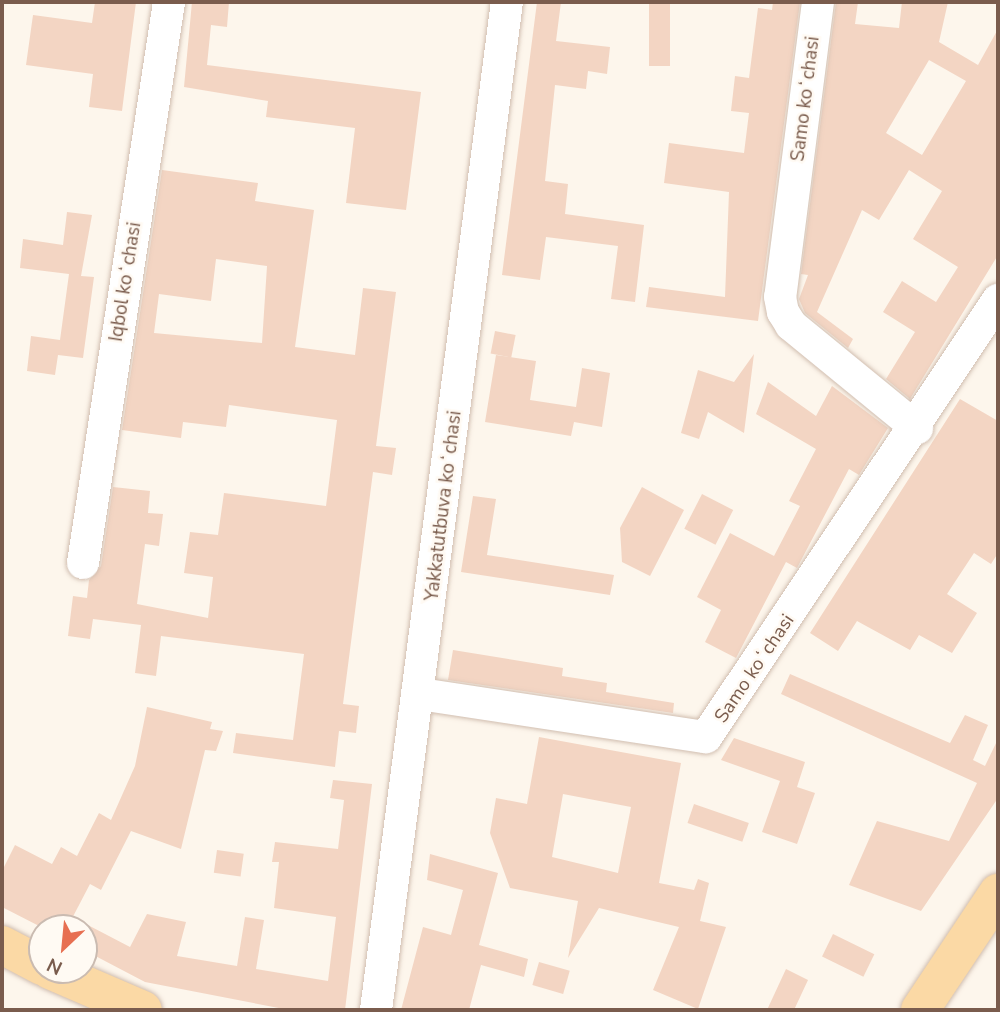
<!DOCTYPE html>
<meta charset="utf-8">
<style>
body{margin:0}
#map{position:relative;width:1000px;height:1012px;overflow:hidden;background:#fdf6ec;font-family:"Nunito Sans",sans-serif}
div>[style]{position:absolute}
.building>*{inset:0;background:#f3d5c3;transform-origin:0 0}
.roads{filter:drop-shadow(0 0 2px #d1beb0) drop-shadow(0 0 2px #d1beb0)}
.minor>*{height:32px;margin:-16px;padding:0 16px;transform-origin:16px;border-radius:16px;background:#fff}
.major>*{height:38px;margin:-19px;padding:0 19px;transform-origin:19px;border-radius:19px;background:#fbd9a5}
span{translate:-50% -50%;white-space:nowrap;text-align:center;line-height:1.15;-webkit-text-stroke:5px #fffaf3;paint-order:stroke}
.street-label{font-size:19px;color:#7a5c4d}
.frame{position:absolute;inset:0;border:4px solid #7a5c4d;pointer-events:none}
.north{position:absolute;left:28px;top:914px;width:70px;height:70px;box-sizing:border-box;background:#fffaf3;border:2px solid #cabbb1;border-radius:50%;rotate:206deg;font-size:19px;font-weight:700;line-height:28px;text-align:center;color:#7a5c4d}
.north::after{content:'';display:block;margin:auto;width:24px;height:32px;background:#e76f51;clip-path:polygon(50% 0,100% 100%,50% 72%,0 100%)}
</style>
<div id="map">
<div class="building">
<i style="clip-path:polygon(95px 2px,136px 2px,122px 111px,89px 107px,93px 74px,26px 65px,33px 15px,92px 23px)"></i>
<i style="clip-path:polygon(192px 2px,229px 2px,227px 27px,211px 25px,207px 65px,421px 92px,406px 210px,346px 203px,355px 128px,266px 117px,268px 101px,184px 87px)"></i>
<i style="clip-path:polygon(537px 2px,561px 2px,556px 41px,610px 47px,607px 74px,588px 71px,586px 89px,555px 85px,545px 181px,568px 184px,565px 214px,644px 225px,635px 302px,611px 299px,618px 246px,546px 237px,540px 280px,502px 275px)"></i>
<i style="left:649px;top:2px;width:21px;height:64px"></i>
<i style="clip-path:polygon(773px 2px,800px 2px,758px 321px,646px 307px,649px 287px,725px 297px,729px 192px,664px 183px,669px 143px,744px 153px,749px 113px,731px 111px,735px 76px,749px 78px,758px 8px,772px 10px)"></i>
<i style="clip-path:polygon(evenodd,836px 2px,858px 2px,855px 24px,899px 28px,902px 2px,948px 2px,939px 42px,978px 65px,998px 29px,998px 255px,910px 399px,886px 379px,915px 332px,883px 312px,902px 281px,936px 302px,958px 267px,913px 239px,942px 191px,909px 170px,879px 220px,862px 210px,817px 312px,853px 339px,848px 348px,805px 313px,799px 299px,808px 275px,801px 274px,836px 2px,929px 60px,966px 81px,922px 155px,886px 133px,929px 60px)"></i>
<i style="clip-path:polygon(evenodd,162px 170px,258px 183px,255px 201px,314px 210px,295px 347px,355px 355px,363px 288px,396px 292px,376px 446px,396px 448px,392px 475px,373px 472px,343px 704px,359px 706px,356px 733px,339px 731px,335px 767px,233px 753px,236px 733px,293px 740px,304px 654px,161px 636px,156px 676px,135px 673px,141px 625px,93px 619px,90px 639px,68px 636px,73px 596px,87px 598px,89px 580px,101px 566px,113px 487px,150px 491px,148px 513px,163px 514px,159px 546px,145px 544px,137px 604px,208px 618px,213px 577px,184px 573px,190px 532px,218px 535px,224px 493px,326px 506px,337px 420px,229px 405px,226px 427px,183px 422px,181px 438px,122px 430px,162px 170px,216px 259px,267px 266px,262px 343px,154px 333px,159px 294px,211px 301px,216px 259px)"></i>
<i style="clip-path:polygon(67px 212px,92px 215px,81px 276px,94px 277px,83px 358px,58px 355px,55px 375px,27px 371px,31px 336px,60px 340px,69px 274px,20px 268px,23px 239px,63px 245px)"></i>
<i style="left:495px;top:331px;width:21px;height:23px;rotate:11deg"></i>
<i style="clip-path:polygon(754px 354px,744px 433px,708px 412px,699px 439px,681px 433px,698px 370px,734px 382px)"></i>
<i style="clip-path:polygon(496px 355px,536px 361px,530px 400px,576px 407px,582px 368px,610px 373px,602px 427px,574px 422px,571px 436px,485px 422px)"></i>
<i style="clip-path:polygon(768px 382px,816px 416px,832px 386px,888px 428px,859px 475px,849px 469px,797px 568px,786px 562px,736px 658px,705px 642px,721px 610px,697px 597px,730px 533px,774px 556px,800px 506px,789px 501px,816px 449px,756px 414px)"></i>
<i style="clip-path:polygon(960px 399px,998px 421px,998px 553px,991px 564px,974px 553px,947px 594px,977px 613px,952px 653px,919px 635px,910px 650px,857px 621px,838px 651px,810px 633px)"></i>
<i style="clip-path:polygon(642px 487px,684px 510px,650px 576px,622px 562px,620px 528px)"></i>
<i style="left:702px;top:494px;width:35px;height:39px;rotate:27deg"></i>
<i style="clip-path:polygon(473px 496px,496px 499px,487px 555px,614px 575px,610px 595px,461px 572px)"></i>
<i style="clip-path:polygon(453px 650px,563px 668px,562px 676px,607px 683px,606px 692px,674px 703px,673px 713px,448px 680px)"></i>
<i style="clip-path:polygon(790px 674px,950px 743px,965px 715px,988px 725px,973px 760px,985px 766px,998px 739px,998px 798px,921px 911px,849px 885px,877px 821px,949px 841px,977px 783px,781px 694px)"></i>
<i style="clip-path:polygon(147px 707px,212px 722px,210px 729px,223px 731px,216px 751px,205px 750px,181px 849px,131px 831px,101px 890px,90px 884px,67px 928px,43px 928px,2px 907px,2px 871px,15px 845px,52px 864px,61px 847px,77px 856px,99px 813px,111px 820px,135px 766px)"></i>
<i style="clip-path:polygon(evenodd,539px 737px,681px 763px,659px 883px,694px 890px,698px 879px,709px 883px,700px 921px,726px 927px,698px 1009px,653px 990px,679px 927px,599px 908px,568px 958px,578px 901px,510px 888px,490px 833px,496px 798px,527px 804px,539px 737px,563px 794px,631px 807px,618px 873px,552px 857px,563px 794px)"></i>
<i style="clip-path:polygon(734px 738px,805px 762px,797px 787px,815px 793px,797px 844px,762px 832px,780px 781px,721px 760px)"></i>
<i style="clip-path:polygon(333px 780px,372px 784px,345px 1010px,289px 1010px,145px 982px,84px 950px,84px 923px,130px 947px,147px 914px,186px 922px,177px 956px,237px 966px,245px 917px,264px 920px,256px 969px,328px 981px,336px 917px,274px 908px,279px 862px,272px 862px,275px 842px,338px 849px,344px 800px,330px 798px)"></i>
<i style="left:694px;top:804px;width:58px;height:20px;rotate:19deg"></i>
<i style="left:217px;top:850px;width:27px;height:23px;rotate:8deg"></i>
<i style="clip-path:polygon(430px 854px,498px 873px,479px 945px,528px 959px,524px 977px,481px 965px,469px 1010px,401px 1010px,423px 927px,451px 935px,463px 890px,427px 880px)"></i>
<i style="left:833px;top:934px;width:46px;height:25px;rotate:26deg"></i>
<i style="left:539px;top:962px;width:32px;height:24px;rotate:16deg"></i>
<i style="clip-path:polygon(786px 969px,808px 980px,794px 1010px,767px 1010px)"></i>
</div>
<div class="roads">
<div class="minor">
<i style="left:818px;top:2px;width:297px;rotate:97.3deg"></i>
<i style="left:780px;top:297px;width:15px;rotate:79deg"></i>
<i style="left:783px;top:312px;width:15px;rotate:58deg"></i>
<i style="left:791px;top:325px;width:163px;rotate:39.3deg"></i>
<i style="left:83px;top:563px;width:568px;rotate:-81.28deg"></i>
<i style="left:420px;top:694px;width:289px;rotate:8.6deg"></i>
<i style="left:706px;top:737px;width:526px;rotate:-56.25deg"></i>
<i style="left:376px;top:1010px;width:1016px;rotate:-82.6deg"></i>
</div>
<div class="major">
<i style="left:2px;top:945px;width:45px;rotate:27.7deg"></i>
<i style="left:50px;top:970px;width:101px;rotate:23.3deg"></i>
<i style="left:920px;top:1010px;width:141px;rotate:-56.3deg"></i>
</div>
</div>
<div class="street-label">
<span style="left:806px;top:99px;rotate:-83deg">Samo koʻchasi</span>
<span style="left:126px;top:282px;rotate:-81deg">Iqbol koʻchasi</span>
<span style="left:444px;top:506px;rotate:-83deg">Yakkatutbuva koʻchasi</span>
<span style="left:755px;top:669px;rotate:-56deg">Samo koʻchasi</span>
</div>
<div class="frame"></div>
<div class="north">N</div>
</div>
